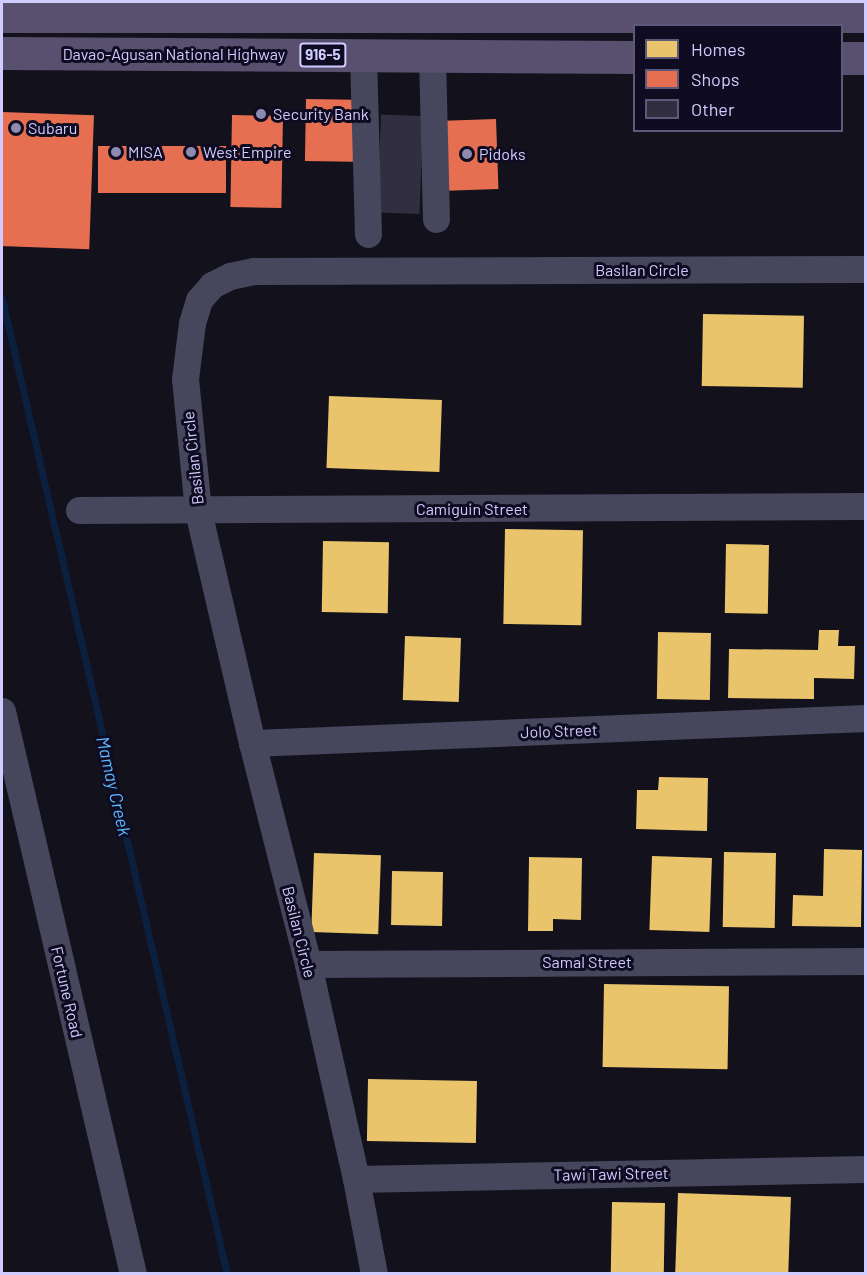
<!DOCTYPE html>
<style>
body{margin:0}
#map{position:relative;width:867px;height:1275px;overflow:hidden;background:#12111c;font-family:Barlow,sans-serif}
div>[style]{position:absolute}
.homes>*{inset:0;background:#e9c46a;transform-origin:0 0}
.shops>*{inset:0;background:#e76f51;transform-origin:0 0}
.stream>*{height:7px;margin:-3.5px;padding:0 3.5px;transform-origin:3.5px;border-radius:3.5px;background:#0b1f3f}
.building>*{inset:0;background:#302e3f;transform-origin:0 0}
.minor>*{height:27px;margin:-13.5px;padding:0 13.5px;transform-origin:13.5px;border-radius:13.5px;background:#46465d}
.major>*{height:33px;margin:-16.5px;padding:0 16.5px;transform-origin:16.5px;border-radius:16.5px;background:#594f6f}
.dots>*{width:16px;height:16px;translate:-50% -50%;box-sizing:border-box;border:3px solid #0f0c21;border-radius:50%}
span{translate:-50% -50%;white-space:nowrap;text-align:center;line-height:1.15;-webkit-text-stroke:6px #0f0c21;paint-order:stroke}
.shield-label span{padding:2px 4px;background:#0f0c21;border:2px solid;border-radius:4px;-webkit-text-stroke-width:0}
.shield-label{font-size:15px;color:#d1ccff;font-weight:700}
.street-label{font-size:16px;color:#d1ccff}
.poi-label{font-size:16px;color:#d1ccff}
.left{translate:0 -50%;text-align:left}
.water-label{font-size:18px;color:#5ab8ff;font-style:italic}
.frame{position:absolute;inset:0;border:3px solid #d1ccff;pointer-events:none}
.legend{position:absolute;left:633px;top:24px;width:210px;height:108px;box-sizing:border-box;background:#0f0c21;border:2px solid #5d597a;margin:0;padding:8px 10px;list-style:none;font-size:18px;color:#d1ccff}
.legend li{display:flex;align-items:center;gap:12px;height:30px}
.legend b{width:30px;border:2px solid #5d597a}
</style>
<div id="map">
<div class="homes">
<i style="left:703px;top:314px;width:101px;height:72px;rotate:1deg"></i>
<i style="left:329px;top:396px;width:113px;height:72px;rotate:2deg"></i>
<i style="left:505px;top:529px;width:78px;height:95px;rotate:1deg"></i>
<i style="left:323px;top:541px;width:66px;height:71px;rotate:1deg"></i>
<i style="left:726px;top:544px;width:43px;height:69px;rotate:1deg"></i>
<i style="clip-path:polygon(819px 630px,839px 630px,838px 646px,855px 646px,854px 679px,814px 678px,814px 699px,728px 698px,729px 649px,818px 650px)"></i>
<i style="left:658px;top:632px;width:53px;height:67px;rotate:1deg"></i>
<i style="left:405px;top:636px;width:56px;height:64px;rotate:2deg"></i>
<i style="clip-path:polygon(659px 777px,708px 778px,707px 831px,636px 829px,637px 790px,658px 790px)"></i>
<i style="clip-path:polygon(824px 849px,862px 850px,861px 927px,792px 926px,793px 895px,823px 896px)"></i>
<i style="left:724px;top:852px;width:52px;height:75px;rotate:1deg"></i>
<i style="left:314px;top:853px;width:67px;height:79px;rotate:2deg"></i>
<i style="left:652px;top:856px;width:60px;height:74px;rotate:2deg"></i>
<i style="clip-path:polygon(529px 857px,582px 858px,581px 920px,553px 919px,553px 931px,528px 931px)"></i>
<i style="left:392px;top:871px;width:51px;height:54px;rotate:1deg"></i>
<i style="left:604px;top:984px;width:125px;height:83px;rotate:1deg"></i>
<i style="left:368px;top:1079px;width:109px;height:62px;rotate:1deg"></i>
<i style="left:678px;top:1193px;width:113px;height:81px;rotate:2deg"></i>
<i style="left:612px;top:1202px;width:53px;height:72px;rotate:1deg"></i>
</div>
<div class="shops">
<i style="left:306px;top:99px;width:48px;height:62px;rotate:1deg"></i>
<i style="left:2px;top:112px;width:92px;height:134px;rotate:2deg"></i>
<i style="left:232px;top:115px;width:51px;height:92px;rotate:1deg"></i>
<i style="left:496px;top:119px;width:70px;height:59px;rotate:88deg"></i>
<i style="left:98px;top:146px;width:128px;height:47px"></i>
</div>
<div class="stream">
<i style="left:2px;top:299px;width:1001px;rotate:77.01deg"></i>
</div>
<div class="building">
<i style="left:423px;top:116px;width:98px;height:42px;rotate:92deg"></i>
</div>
<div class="minor">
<i style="left:363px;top:56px;width:178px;rotate:88.4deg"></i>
<i style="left:432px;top:56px;width:163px;rotate:88.6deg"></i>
<i style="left:79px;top:510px;width:787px;rotate:-0.29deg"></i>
<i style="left:2px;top:711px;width:578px;rotate:76.9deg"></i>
<i style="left:252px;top:743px;width:615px;rotate:-2.33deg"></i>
<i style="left:308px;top:964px;width:558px;rotate:-0.31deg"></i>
<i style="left:356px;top:1179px;width:510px;rotate:-1.12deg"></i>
<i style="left:374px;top:1274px;width:97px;rotate:-100.7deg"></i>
<i style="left:356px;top:1179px;width:220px;rotate:-102.6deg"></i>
<i style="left:308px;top:964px;width:228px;rotate:-104.2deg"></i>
<i style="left:252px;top:743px;width:238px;rotate:-103.1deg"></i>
<i style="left:198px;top:511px;width:133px;rotate:-95.6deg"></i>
<i style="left:185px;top:379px;width:56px;rotate:-82.9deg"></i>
<i style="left:192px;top:323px;width:24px;rotate:-73deg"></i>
<i style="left:199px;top:300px;width:20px;rotate:-49deg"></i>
<i style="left:212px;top:285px;width:20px;rotate:-27deg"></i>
<i style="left:230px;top:276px;width:25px;rotate:-12deg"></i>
<i style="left:254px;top:271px;width:612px;rotate:-0.19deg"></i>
</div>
<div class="major">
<i style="left:2px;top:16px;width:864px"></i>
<i style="left:2px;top:53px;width:632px;rotate:0.36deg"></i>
<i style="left:842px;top:58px;width:24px"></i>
</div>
<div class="dots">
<i style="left:261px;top:114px;background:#8e8bb0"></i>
<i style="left:16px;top:128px;background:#8e8bb0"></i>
<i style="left:116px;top:152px;background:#8e8bb0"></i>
<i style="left:191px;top:152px;background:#8e8bb0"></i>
<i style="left:467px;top:154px;background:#8e8bb0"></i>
</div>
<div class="shield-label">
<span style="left:323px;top:55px">916-5</span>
</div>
<div class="street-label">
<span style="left:174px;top:54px">Davao-Agusan National Highway</span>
<span style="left:642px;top:270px">Basilan Circle</span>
<span style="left:193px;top:458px;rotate:-96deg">Basilan Circle</span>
<span style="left:472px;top:509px">Camiguin Street</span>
<span style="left:559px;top:731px;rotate:-2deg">Jolo Street</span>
<span style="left:299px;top:932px;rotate:76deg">Basilan Circle</span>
<span style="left:587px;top:962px">Samal Street</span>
<span style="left:67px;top:992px;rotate:77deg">Fortune Road</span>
<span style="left:611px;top:1174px;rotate:-1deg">Tawi Tawi Street</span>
</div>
<div class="poi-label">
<span class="left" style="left:273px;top:114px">Security Bank</span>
<span class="left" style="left:28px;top:128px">Subaru</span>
<span class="left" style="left:128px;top:152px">MISA</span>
<span class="left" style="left:203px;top:152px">West Empire</span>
<span class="left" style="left:479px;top:154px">Pidoks</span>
</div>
<div class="water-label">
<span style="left:114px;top:786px;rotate:77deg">Mamay Creek</span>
</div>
<div class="frame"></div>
<ul class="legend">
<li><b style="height:16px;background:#e9c46a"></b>Homes</li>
<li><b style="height:16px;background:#e76f51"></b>Shops</li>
<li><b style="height:16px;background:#302e3f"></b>Other</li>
</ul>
</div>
